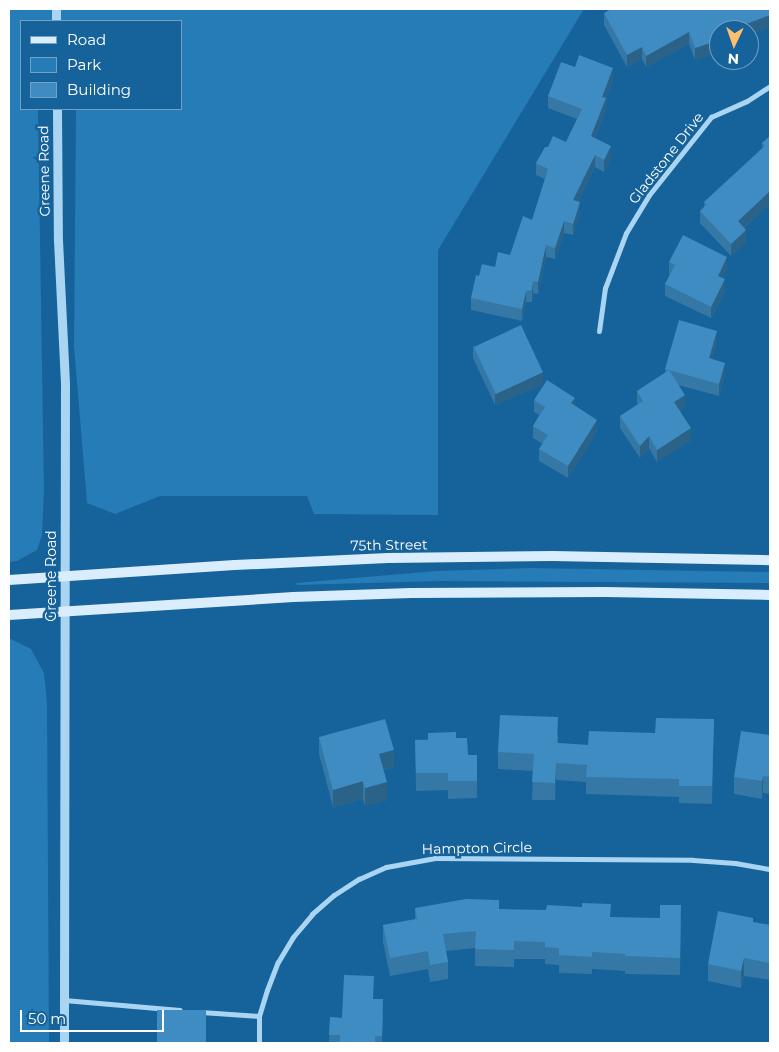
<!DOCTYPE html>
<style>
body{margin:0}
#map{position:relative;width:779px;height:1052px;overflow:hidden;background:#16629a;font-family:Montserrat,sans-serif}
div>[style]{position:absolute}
.green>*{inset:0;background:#257cb7}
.minor>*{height:5px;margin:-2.5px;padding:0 2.5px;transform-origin:2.5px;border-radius:2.5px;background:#aad5f2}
.tertiary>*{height:9px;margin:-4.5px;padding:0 4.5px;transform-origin:4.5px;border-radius:4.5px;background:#aad5f2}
.secondary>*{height:10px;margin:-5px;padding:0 5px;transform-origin:5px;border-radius:5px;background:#d9edfc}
.wall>*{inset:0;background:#3578a6}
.shaded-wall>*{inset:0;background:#2b6287}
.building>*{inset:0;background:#3e8cc1;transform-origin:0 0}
span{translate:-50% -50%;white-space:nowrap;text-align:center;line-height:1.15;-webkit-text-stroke:5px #16629a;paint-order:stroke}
.street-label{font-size:14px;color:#fff}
.frame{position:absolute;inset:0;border:10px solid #fff;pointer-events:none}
.legend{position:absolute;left:20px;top:20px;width:162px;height:90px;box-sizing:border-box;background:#16629a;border:1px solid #73a1c2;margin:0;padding:6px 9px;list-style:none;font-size:15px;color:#fff}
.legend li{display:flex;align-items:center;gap:10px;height:25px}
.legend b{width:25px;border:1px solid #73a1c2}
.north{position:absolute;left:709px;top:20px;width:50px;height:50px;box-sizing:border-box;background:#16629a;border:1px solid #73a1c2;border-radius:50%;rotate:183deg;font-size:14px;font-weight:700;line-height:20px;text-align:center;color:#fff}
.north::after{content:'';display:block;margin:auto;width:18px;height:22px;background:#ffbf6c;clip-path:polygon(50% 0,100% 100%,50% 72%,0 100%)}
.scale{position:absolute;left:20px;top:1010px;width:144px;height:22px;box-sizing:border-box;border:2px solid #fff;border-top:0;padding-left:6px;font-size:15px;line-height:18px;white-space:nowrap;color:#fff;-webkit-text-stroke:4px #16629a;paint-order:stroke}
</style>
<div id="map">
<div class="green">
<i style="clip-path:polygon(9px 9px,584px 9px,438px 250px,438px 515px,314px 514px,307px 496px,160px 496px,115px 514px,87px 503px,74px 346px,76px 109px,181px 109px,181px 21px,21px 21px,21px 109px,38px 109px,44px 492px,42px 535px,37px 550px,17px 561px,9px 562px)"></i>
<i style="clip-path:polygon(530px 568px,770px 572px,770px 583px,440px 581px,297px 585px,296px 583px,436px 571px)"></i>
<i style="clip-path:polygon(9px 638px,31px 649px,44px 673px,47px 702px,49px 1043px,9px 1043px)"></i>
</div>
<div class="minor">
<i style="left:599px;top:331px;width:43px;rotate:-82.1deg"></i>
<i style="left:605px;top:288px;width:59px;rotate:-69.1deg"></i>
<i style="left:626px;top:233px;width:44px;rotate:-58.8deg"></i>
<i style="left:649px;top:195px;width:100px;rotate:-51.5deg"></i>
<i style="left:711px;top:117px;width:39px;rotate:-24deg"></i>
<i style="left:747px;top:101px;width:27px;rotate:-33deg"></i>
<i style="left:64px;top:1000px;width:116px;rotate:4.9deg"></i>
<i style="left:201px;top:1012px;width:58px;rotate:3.9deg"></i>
<i style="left:259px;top:1043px;width:27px;rotate:-90deg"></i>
<i style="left:259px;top:1016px;width:27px;rotate:-73deg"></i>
<i style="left:267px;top:990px;width:30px;rotate:-69deg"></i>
<i style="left:278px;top:962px;width:29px;rotate:-59deg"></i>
<i style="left:293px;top:937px;width:30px;rotate:-50deg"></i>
<i style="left:312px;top:914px;width:29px;rotate:-41deg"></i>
<i style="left:334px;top:895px;width:30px;rotate:-33deg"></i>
<i style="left:359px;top:879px;width:30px;rotate:-24deg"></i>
<i style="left:386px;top:867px;width:50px;rotate:-10.4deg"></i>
<i style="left:435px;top:858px;width:258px;rotate:0.4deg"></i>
<i style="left:693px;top:860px;width:42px;rotate:4.1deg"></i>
<i style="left:735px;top:863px;width:36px;rotate:10deg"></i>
</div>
<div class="tertiary">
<i style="left:56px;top:9px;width:12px;rotate:90deg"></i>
<i style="left:57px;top:109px;width:131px;rotate:89.6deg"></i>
<i style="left:58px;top:240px;width:144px;rotate:87.2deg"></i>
<i style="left:65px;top:384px;width:659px;rotate:90.09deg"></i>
</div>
<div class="secondary">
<i style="left:9px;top:580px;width:226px;rotate:-3.8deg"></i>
<i style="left:235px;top:565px;width:153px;rotate:-2.6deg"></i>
<i style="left:388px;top:558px;width:164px;rotate:-0.7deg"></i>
<i style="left:552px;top:556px;width:218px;rotate:1.1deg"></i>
<i style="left:9px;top:615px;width:285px;rotate:-3.6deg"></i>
<i style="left:293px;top:597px;width:118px;rotate:-1.9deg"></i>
<i style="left:411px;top:593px;width:194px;rotate:-0.3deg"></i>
<i style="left:605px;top:592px;width:165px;rotate:1deg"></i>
</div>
<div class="wall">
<i style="clip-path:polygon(770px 9px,770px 27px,749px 35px,719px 30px,719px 52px,695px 60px,689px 44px,646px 67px,642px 59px,627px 67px,604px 25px,604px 13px)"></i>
<i style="clip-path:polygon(575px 67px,613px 80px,606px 100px,606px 110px,595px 138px,611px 157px,604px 172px,595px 167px,578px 202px,580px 214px,573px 235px,564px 233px,555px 259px,546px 257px,538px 294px,533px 293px,532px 302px,526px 302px,522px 321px,471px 310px,471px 298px,479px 276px,495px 267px,510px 255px,532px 220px,545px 179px,536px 175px,536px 163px,566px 142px,577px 119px,548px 108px,548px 96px)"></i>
<i style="clip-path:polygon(770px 136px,770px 203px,744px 228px,746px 242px,731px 256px,700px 223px,700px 211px,704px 207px,704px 202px,762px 148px,762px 143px)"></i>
<i style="clip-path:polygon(669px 262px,727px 268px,722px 278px,725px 291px,711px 318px,665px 296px,665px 284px,670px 275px,669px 274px)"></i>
<i style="clip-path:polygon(717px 343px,712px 359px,725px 374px,719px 396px,678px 385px,685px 407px,679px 411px,691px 440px,657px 462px,649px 448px,640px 458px,620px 428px,620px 416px,638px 404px,637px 403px,637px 391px,665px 373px,665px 369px)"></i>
<i style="clip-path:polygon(473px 346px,543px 384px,495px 405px,473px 358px)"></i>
<i style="clip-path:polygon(534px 400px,575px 406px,597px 431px,568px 478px,539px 461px,539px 449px,543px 444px,533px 438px,533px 426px,539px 415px,534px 412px)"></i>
<i style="clip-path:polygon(714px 719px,712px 804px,679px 803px,679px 797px,586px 794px,586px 782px,556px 780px,555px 800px,532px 800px,533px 771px,498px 769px,498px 752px,558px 735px,558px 743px,588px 745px,655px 733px)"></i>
<i style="clip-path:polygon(770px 735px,770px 794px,763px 793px,762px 799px,734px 794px,734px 777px)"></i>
<i style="clip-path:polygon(319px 737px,394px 767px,384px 770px,387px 800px,365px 806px,363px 799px,333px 807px,319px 754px)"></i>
<i style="clip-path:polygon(456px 738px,468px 755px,477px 755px,477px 798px,448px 799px,448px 790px,416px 791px,415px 740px)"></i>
<i style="clip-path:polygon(415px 908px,499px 909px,611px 917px,681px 923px,680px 975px,625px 974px,625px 971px,592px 969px,592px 974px,559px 973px,559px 965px,545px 964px,545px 959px,514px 959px,514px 967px,475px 966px,475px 948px,446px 951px,448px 962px,448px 979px,430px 982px,428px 969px,390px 976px,383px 942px,383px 925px,415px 919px)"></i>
<i style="clip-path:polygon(753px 922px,770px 925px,770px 980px,744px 976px,741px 988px,708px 981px,708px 964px)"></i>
<i style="clip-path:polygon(374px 999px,383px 1016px,382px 1043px,329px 1043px,330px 1017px,342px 1018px)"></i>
</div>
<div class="shaded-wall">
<i style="clip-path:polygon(770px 15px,770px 27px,749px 35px,749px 30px,741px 30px,741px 26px)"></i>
<i style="clip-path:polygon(689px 32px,689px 44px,646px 67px,646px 56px)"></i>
<i style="clip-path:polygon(719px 40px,719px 52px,695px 60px,695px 48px)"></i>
<i style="clip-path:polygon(642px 47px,642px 59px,627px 67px,627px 55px)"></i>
<i style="clip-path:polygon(613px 68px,613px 80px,606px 100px,606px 110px,591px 148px,591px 136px,602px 97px)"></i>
<i style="clip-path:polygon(611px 146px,611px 157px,604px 172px,604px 160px)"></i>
<i style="clip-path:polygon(595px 155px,595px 167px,573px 212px,573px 200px)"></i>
<i style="clip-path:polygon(770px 191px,770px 203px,738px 233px,738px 221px)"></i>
<i style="clip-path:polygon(580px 202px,580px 214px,573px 235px,573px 224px)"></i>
<i style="clip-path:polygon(564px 221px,564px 233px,555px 259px,555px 248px)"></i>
<i style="clip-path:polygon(746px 230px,746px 242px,731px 256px,731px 244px)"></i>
<i style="clip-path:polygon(546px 245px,546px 257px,538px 294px,538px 282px)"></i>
<i style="clip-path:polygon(727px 257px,727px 268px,718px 287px,718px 276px)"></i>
<i style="clip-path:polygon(725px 279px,725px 291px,711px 318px,711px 307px)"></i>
<i style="clip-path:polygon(533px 281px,533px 293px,532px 302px,532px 290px)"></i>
<i style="clip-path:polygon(526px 291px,526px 302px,522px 321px,522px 309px)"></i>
<i style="clip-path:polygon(717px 331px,717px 343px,709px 370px,709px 358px)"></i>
<i style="clip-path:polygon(725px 363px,725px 374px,719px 396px,719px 384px)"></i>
<i style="clip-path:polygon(543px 372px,543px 384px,495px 405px,495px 394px)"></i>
<i style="clip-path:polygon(685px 395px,685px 407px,674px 414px,674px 402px)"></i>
<i style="clip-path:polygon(575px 398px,575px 409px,571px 403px)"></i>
<i style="clip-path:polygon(597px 420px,597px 431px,568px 478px,568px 466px)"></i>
<i style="clip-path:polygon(691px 428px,691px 440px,657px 462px,657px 450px)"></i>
<i style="clip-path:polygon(649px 436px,649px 448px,640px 458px,640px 446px)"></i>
<i style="clip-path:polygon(394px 750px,394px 767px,379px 771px,379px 754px)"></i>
<i style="clip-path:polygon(556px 763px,556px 780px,555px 800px,555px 783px)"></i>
<i style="clip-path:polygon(763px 776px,763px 793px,762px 799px,762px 781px)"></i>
<i style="clip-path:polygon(363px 781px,363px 799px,333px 807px,333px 790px)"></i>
<i style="clip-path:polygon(387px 782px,387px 800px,365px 806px,365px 788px)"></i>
<i style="clip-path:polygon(681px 905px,681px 923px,680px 975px,680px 958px)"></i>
<i style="clip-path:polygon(744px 958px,744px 976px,741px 988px,741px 971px)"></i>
</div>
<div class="building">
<i style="clip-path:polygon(611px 9px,770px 9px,770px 15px,741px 26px,743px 30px,719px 30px,719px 40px,695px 48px,689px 32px,646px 56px,642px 47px,627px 55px,604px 13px)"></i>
<i style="clip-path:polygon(579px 55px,613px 68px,602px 97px,606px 98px,591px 136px,611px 146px,604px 160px,595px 155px,573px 200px,580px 202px,573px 224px,564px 221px,555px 248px,546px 245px,538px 282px,533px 281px,532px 290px,526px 291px,522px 309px,471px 298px,476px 275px,479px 276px,482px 264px,495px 267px,498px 252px,510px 255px,523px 216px,532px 220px,548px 169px,536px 163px,545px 147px,548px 147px,553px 136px,566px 142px,582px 109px,548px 96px,561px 62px,575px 67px)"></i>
<i style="clip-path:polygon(770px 136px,770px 191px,738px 221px,746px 230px,731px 244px,700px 211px,707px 204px,704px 202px,765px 146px,762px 143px)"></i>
<i style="clip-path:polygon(683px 235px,727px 257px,718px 276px,725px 279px,711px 307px,665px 284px,675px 265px,669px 262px)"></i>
<i style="clip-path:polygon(679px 320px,717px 331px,709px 358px,725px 363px,719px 384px,665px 369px)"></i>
<i style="left:521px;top:325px;width:52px;height:52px;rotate:65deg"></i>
<i style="clip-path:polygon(669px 370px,685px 395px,674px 402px,691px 428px,657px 450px,649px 436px,640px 446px,620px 416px,643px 401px,637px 391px)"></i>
<i style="clip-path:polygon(547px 380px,575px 398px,571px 403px,597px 420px,568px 466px,539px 449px,548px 435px,533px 426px,545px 407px,534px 400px)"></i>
<i style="clip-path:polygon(500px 715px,558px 717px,557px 743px,588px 745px,589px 731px,655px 733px,656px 718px,714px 719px,712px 786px,679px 786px,679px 779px,586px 777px,587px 765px,556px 763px,555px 783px,532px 782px,534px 754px,498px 752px)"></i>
<i style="clip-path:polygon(385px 719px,394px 750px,379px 754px,387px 782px,365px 788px,363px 781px,333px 790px,319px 737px)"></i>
<i style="clip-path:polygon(741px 731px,770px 735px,770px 777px,763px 776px,762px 781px,734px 777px)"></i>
<i style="clip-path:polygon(456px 732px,456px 738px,467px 738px,468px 755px,477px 755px,477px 781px,448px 781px,448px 773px,416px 773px,415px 740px,428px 740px,428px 733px)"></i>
<i style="clip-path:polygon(466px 899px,499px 900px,499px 909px,546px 910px,547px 905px,582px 907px,582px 903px,611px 904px,610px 917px,660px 918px,660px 905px,681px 905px,680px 958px,625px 956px,625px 954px,592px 952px,592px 957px,559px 955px,559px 948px,545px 947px,545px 942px,514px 941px,514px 950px,475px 949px,476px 931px,443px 934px,448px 962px,430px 965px,428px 951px,390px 958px,383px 925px,417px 919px,415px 908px)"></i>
<i style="clip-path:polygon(718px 911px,753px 918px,753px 922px,770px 925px,770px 963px,744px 958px,741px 971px,708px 964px)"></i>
<i style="clip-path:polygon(344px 975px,374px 976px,373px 999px,383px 999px,382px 1036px,375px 1036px,375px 1043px,340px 1043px,340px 1035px,329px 1035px,330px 1017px,342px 1018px)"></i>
<i style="left:157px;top:1010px;width:49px;height:33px"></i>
</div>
<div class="street-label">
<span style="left:666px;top:158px;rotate:-52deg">Gladstone Drive</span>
<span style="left:44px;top:171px;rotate:-91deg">Greene Road</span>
<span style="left:389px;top:545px;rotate:-1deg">75th Street</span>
<span style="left:51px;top:576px;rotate:-90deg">Greene Road</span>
<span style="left:477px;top:848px;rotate:-1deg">Hampton Circle</span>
</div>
<div class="frame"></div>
<ul class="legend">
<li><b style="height:6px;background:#d9edfc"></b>Road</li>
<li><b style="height:14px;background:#257cb7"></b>Park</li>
<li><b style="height:14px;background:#3e8cc1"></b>Building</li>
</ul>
<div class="north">N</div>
<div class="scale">50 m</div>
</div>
